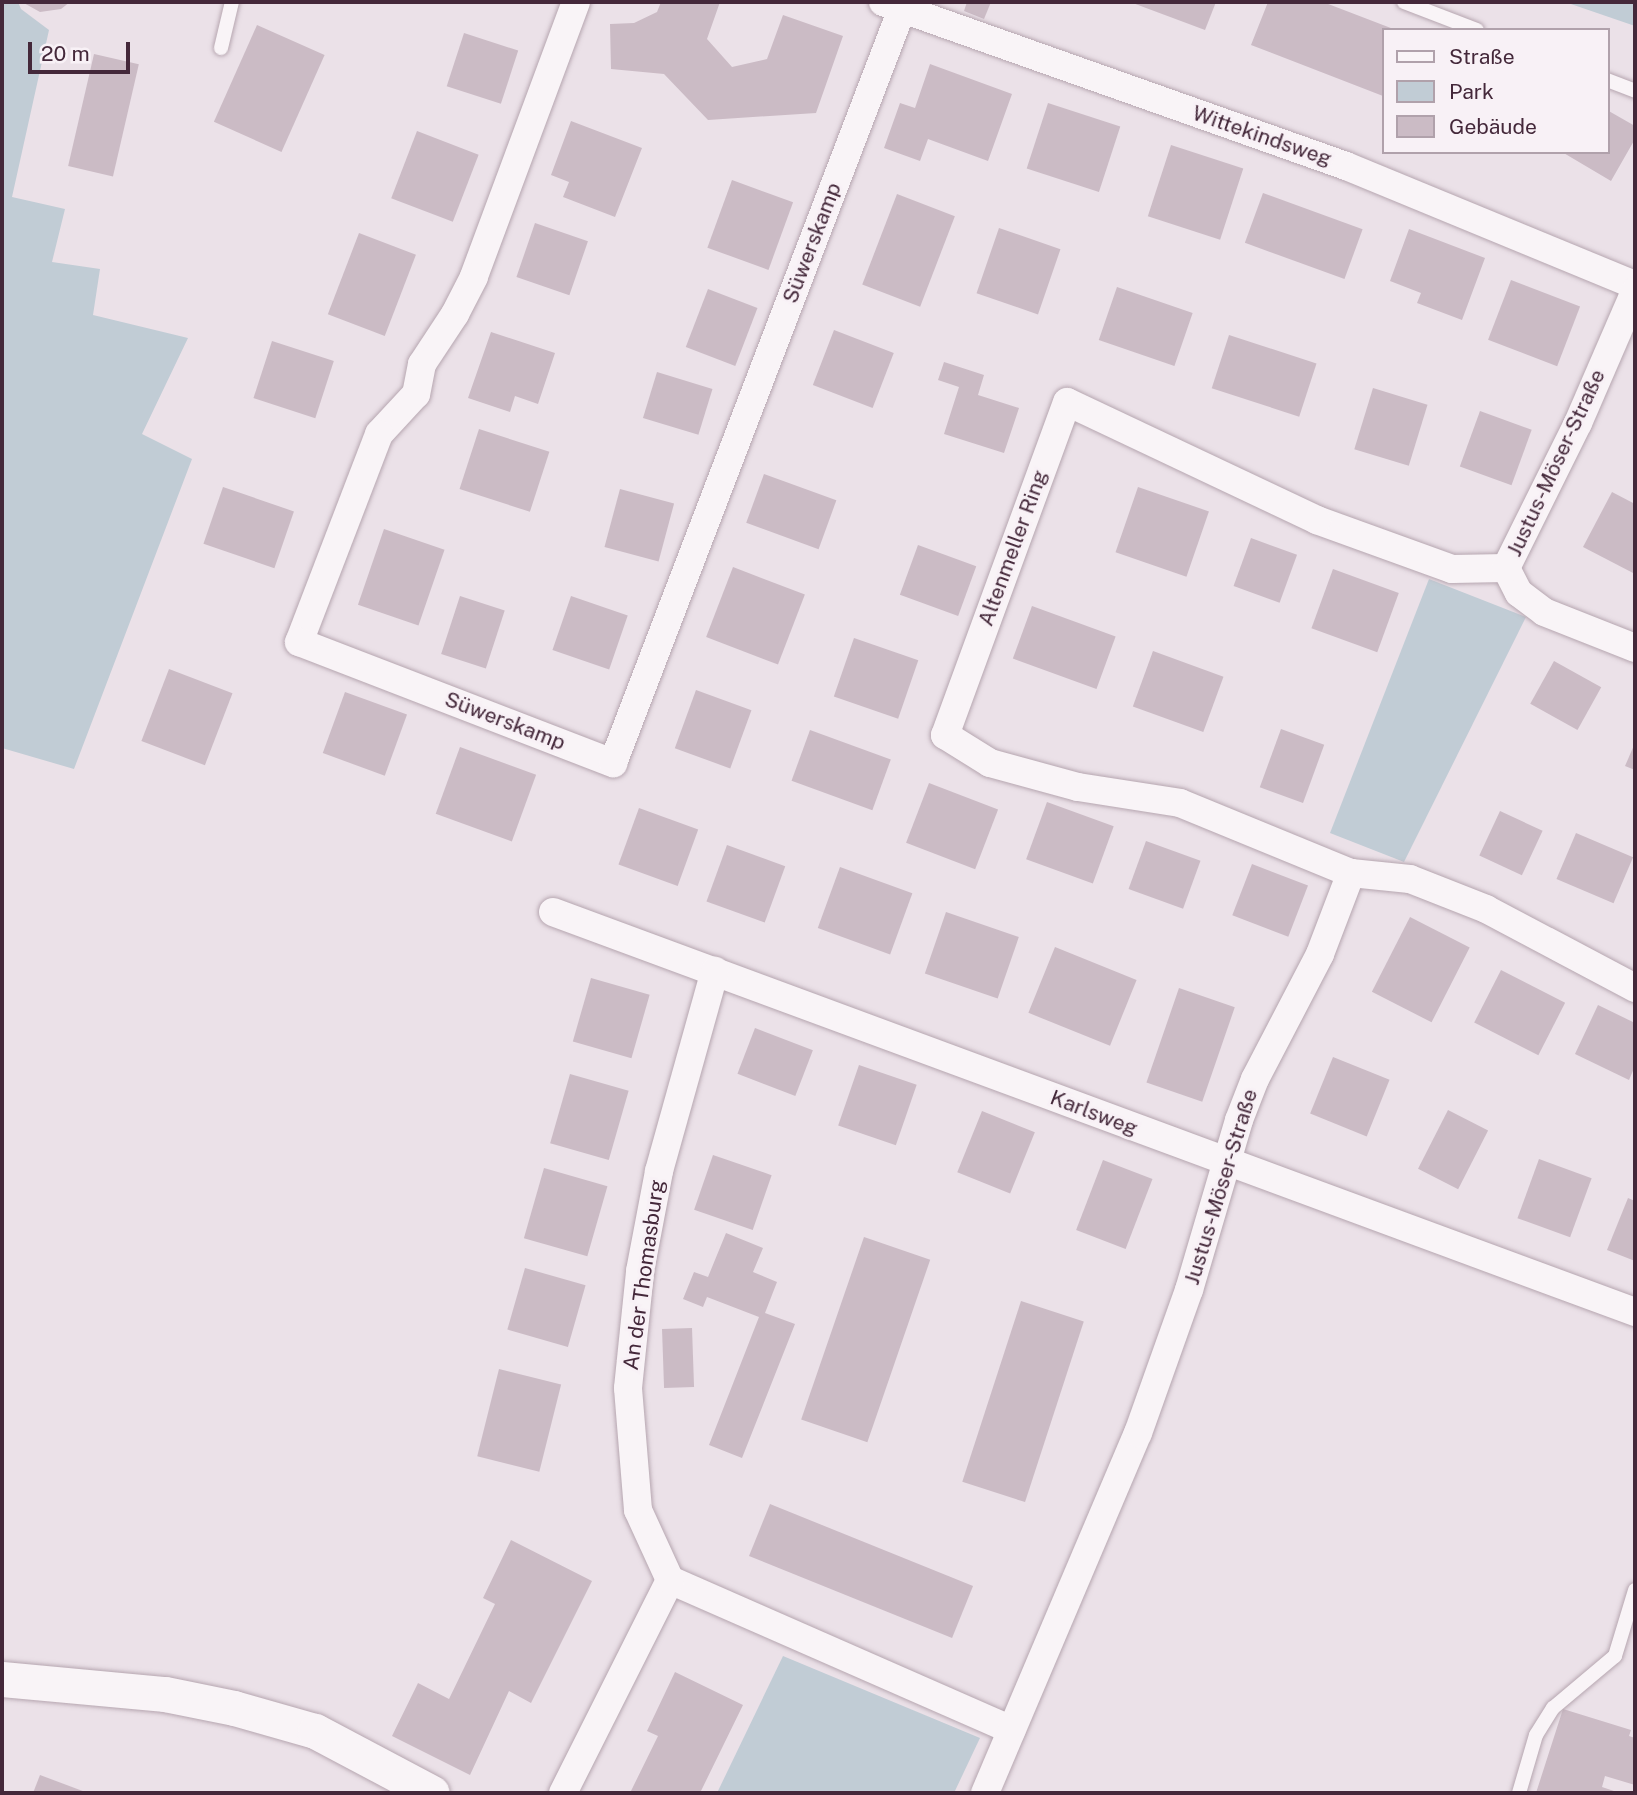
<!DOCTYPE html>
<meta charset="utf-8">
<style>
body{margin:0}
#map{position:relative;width:1637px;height:1795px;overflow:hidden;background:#ebe1e8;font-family:"Public Sans",sans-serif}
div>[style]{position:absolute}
.green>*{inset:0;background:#c1ccd5}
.building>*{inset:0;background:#cbbbc5;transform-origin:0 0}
.roads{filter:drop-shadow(0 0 2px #b6a6b0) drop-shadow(0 0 2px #b6a6b0)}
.service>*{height:14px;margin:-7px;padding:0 7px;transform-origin:7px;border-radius:7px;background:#f9f4f7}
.minor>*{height:28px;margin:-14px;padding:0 14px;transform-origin:14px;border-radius:14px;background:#f9f4f7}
.tertiary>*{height:35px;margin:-17.5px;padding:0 17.5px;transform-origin:17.5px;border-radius:17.5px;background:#f9f4f7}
span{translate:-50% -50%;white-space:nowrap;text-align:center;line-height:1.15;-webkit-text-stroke:6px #f8f1f6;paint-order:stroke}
.street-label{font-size:21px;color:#44283a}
.frame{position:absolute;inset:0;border:4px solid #44283a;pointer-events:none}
.legend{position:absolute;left:1382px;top:28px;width:228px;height:126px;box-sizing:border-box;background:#f8f1f6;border:2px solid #b0a1ab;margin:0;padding:9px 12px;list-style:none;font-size:21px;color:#44283a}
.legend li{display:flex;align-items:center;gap:14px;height:35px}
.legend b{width:35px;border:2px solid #b0a1ab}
.scale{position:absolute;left:28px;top:42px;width:102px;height:32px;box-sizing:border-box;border:4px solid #44283a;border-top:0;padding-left:9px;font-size:21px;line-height:24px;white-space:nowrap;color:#44283a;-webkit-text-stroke:5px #f8f1f6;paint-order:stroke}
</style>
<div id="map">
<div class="green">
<i style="clip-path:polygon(2px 2px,18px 2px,21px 9px,49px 30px,12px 197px,65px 209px,52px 262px,100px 269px,93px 315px,188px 338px,142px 434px,192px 459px,74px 769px,2px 748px)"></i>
<i style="clip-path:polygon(1565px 2px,1635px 2px,1635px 26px)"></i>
<i style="clip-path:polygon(1429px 579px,1526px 617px,1404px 862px,1330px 833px)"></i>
<i style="clip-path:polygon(783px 1656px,980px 1738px,954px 1793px,717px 1793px)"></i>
</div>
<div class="building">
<i style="clip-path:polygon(22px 2px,70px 2px,61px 9px,40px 12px)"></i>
<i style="clip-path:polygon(661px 2px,720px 2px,707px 39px,732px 67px,767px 59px,783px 15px,843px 36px,816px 113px,708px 120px,664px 74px,611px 69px,610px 24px,634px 23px,657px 12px)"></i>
<i style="clip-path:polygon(967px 2px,991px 2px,984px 19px,964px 11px)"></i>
<i style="clip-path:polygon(1130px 2px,1216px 2px,1205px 30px)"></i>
<i style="clip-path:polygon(1268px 2px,1323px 2px,1396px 30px,1383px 30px,1383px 96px,1251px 45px)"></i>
<i style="left:257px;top:25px;width:74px;height:106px;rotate:24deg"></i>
<i style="left:464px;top:33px;width:57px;height:56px;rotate:18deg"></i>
<i style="left:94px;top:54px;width:46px;height:115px;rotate:13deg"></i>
<i style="clip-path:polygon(930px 64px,1012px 94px,988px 161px,928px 139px,920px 161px,884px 148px,900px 103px,915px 108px)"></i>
<i style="left:1048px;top:103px;width:76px;height:69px;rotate:18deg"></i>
<i style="clip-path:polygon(1607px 110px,1635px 126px,1635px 139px,1611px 181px,1562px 152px,1607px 152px)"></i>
<i style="clip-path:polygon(571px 121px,642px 148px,615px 217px,563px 197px,569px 182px,551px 175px)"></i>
<i style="left:417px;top:131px;width:66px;height:72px;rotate:21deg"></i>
<i style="left:1171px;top:145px;width:76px;height:75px;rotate:18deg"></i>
<i style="left:732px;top:180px;width:65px;height:72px;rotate:20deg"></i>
<i style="left:1263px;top:193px;width:106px;height:53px;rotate:20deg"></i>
<i style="left:897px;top:194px;width:62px;height:97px;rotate:21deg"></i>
<i style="left:535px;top:223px;width:56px;height:57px;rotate:19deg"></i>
<i style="left:999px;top:228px;width:65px;height:69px;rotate:19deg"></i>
<i style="clip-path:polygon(1409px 229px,1485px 258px,1462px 320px,1417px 303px,1421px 293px,1390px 281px)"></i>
<i style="left:359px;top:233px;width:61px;height:87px;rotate:21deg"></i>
<i style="left:1511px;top:280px;width:74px;height:64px;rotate:21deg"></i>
<i style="left:1117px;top:287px;width:80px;height:56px;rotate:19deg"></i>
<i style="left:708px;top:289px;width:53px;height:62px;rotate:21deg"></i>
<i style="left:834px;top:330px;width:64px;height:59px;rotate:21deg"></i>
<i style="clip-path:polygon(491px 332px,555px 353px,538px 404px,515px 396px,510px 412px,468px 398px)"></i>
<i style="left:1229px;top:335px;width:92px;height:56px;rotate:18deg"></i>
<i style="left:272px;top:341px;width:65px;height:60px;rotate:18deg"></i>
<i style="clip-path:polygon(944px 362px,984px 375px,978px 395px,1019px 408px,1004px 453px,944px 434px,959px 387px,938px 380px)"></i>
<i style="left:657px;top:372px;width:58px;height:48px;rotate:17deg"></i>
<i style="left:1373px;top:388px;width:57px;height:64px;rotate:17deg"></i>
<i style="left:1480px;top:411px;width:55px;height:59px;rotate:20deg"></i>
<i style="left:479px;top:429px;width:74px;height:63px;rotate:18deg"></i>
<i style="left:764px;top:474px;width:77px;height:52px;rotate:20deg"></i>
<i style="left:223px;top:487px;width:75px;height:60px;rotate:19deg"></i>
<i style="left:1138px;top:487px;width:75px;height:69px;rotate:19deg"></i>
<i style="left:620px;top:489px;width:56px;height:60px;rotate:15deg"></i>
<i style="clip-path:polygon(1612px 492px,1635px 504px,1635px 574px,1583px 547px)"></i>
<i style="left:384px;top:529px;width:64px;height:80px;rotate:19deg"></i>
<i style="left:1251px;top:538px;width:49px;height:51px;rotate:20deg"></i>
<i style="left:918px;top:545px;width:62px;height:53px;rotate:20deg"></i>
<i style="left:733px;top:567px;width:77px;height:75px;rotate:21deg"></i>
<i style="left:1333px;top:569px;width:70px;height:63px;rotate:20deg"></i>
<i style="left:460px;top:596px;width:47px;height:61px;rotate:18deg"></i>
<i style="left:571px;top:596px;width:60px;height:57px;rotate:19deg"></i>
<i style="left:1032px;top:606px;width:89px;height:56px;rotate:20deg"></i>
<i style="left:854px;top:638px;width:68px;height:62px;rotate:19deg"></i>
<i style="left:1153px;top:651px;width:75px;height:59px;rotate:20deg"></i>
<i style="left:1554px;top:661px;width:54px;height:49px;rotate:29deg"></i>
<i style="left:169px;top:669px;width:68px;height:77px;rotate:21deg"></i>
<i style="left:696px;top:690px;width:59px;height:62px;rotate:20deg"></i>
<i style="left:345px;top:692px;width:66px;height:65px;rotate:20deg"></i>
<i style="left:1281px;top:729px;width:46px;height:62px;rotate:20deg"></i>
<i style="left:810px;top:730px;width:86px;height:54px;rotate:20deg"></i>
<i style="clip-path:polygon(1635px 743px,1635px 770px,1625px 766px)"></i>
<i style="left:460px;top:747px;width:81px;height:71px;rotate:20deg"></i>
<i style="left:929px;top:783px;width:74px;height:64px;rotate:21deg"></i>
<i style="left:1047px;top:802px;width:71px;height:61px;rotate:20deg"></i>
<i style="left:639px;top:808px;width:63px;height:60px;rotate:20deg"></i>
<i style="left:1500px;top:811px;width:47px;height:49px;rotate:25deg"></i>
<i style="left:1576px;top:833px;width:62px;height:50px;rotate:23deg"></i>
<i style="left:1146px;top:841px;width:58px;height:51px;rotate:20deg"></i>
<i style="left:727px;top:845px;width:62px;height:60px;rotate:20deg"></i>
<i style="left:1252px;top:864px;width:60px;height:55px;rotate:21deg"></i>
<i style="left:840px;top:867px;width:77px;height:65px;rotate:20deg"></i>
<i style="left:946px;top:912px;width:77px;height:65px;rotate:19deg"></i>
<i style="left:1410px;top:917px;width:67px;height:84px;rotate:27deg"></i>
<i style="left:1055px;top:947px;width:88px;height:71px;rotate:22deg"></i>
<i style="left:1501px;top:970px;width:72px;height:59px;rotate:27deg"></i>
<i style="left:591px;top:978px;width:61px;height:66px;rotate:16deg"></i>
<i style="left:1179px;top:988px;width:59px;height:100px;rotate:19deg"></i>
<i style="clip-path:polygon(1598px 1005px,1635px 1023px,1635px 1066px,1629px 1080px,1575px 1054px)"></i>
<i style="left:755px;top:1028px;width:62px;height:49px;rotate:21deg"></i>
<i style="left:1333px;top:1057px;width:61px;height:61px;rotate:22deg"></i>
<i style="left:859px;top:1065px;width:61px;height:64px;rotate:19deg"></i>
<i style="left:570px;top:1074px;width:61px;height:72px;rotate:16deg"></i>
<i style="left:1448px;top:1110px;width:45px;height:66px;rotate:27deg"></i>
<i style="left:982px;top:1111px;width:57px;height:66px;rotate:22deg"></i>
<i style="left:713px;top:1155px;width:62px;height:58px;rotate:19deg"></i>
<i style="left:1539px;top:1159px;width:56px;height:63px;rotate:20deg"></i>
<i style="left:1103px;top:1160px;width:53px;height:75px;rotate:21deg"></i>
<i style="left:544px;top:1168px;width:66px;height:73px;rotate:16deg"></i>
<i style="clip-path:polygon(1628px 1198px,1635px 1201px,1635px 1261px,1607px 1250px)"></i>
<i style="clip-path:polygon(726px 1233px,763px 1248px,753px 1272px,777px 1282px,765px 1313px,795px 1324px,742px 1458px,709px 1445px,759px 1317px,707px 1297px,703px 1307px,683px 1299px,694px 1272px,708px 1277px)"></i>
<i style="left:864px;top:1237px;width:70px;height:193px;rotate:19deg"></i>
<i style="left:525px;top:1268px;width:63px;height:64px;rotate:16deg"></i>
<i style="left:1021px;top:1301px;width:66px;height:190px;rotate:18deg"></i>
<i style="left:692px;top:1328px;width:59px;height:30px;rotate:88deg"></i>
<i style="left:499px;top:1369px;width:64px;height:90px;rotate:14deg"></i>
<i style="left:770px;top:1504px;width:219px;height:56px;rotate:22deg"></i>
<i style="clip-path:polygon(511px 1540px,592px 1581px,531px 1703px,509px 1691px,470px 1775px,392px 1736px,418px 1683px,449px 1699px,495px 1604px,483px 1598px)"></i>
<i style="clip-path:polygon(675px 1672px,743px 1705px,700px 1793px,630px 1793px,658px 1736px,647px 1731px)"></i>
<i style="clip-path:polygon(1563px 1709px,1631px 1730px,1629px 1736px,1635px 1738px,1635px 1785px,1605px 1776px,1602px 1787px,1620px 1793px,1536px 1793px)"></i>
<i style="clip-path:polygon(40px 1775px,88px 1793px,33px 1793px)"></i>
</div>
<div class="roads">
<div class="service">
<i style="left:1404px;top:2px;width:78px;rotate:21deg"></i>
<i style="left:221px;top:48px;width:47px;rotate:-76.6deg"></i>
<i style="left:1607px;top:80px;width:30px;rotate:21deg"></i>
<i style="left:1519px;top:1793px;width:60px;rotate:-73.7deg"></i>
<i style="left:1536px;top:1735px;width:32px;rotate:-58deg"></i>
<i style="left:1553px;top:1708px;width:81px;rotate:-40deg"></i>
<i style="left:1615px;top:1656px;width:69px;rotate:-73.1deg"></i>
</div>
<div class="minor">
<i style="left:576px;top:2px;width:293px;rotate:110.4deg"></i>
<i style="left:474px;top:277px;width:42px;rotate:117.2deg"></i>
<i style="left:455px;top:314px;width:60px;rotate:123.4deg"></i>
<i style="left:422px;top:364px;width:31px;rotate:101deg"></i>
<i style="left:416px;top:394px;width:54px;rotate:132.8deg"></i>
<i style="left:379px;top:434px;width:223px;rotate:111deg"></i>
<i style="left:299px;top:642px;width:337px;rotate:21.1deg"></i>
<i style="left:613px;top:763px;width:807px;rotate:-69.03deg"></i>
<i style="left:883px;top:2px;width:491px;rotate:19.5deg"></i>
<i style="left:1346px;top:166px;width:313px;rotate:22.4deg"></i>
<i style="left:1506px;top:568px;width:54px;rotate:178.9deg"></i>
<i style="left:1452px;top:569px;width:144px;rotate:-160.1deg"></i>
<i style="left:1317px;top:520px;width:276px;rotate:-154.7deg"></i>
<i style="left:1067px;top:402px;width:355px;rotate:110.1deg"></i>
<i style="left:945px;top:735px;width:53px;rotate:31.9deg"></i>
<i style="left:990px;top:763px;width:91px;rotate:15.3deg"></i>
<i style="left:1078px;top:787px;width:103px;rotate:8.9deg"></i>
<i style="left:1180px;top:803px;width:185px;rotate:22.3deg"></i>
<i style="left:1351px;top:873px;width:59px;rotate:5.8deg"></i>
<i style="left:1410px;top:879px;width:82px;rotate:21.5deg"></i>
<i style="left:1486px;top:909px;width:169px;rotate:27.9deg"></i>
<i style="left:1506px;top:568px;width:162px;rotate:-63.6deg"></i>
<i style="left:1578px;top:423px;width:144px;rotate:-66.6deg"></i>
<i style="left:1506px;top:568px;width:28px;rotate:63deg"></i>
<i style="left:1519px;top:593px;width:31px;rotate:37deg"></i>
<i style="left:1544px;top:612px;width:98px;rotate:21.6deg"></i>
<i style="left:553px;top:912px;width:1154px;rotate:20.29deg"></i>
<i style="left:670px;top:1580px;width:373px;rotate:23.7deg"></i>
<i style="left:563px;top:1793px;width:238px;rotate:-63.3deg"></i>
<i style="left:670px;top:1580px;width:77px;rotate:-114.6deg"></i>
<i style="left:638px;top:1510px;width:122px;rotate:-94.7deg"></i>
<i style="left:628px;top:1388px;width:118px;rotate:-84.1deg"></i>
<i style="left:640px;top:1271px;width:102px;rotate:-79.2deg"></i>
<i style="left:659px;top:1171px;width:208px;rotate:-74.4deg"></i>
<i style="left:985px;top:1793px;width:391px;rotate:-67deg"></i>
<i style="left:1138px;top:1433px;width:152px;rotate:-70.4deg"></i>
<i style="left:1189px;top:1290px;width:177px;rotate:-73.6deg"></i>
<i style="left:1239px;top:1120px;width:44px;rotate:-68.7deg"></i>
<i style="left:1255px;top:1079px;width:141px;rotate:-62.5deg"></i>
<i style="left:1320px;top:954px;width:87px;rotate:-69.1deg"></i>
</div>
<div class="tertiary">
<i style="left:2px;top:1679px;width:164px;rotate:5.3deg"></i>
<i style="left:165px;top:1694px;width:70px;rotate:11.5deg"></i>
<i style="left:234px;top:1708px;width:84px;rotate:15.9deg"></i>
<i style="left:315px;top:1731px;width:132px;rotate:27.9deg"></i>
</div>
</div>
<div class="street-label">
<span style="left:1262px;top:136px;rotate:19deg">Wittekindsweg</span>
<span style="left:812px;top:243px;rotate:-69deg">Süwerskamp</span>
<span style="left:1556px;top:463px;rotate:-65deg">Justus-Möser-Straße</span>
<span style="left:1013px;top:548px;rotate:-70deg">Altenmeller Ring</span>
<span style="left:505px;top:721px;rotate:21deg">Süwerskamp</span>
<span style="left:1094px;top:1113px;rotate:21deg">Karlsweg</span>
<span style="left:1221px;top:1187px;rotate:-73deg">Justus-Möser-Straße</span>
<span style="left:644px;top:1275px;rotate:-82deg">An der Thomasburg</span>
</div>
<div class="frame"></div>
<ul class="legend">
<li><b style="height:9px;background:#f9f4f7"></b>Straße</li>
<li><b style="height:19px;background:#c1ccd5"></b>Park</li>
<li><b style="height:19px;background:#cbbbc5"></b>Gebäude</li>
</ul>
<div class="scale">20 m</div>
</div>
